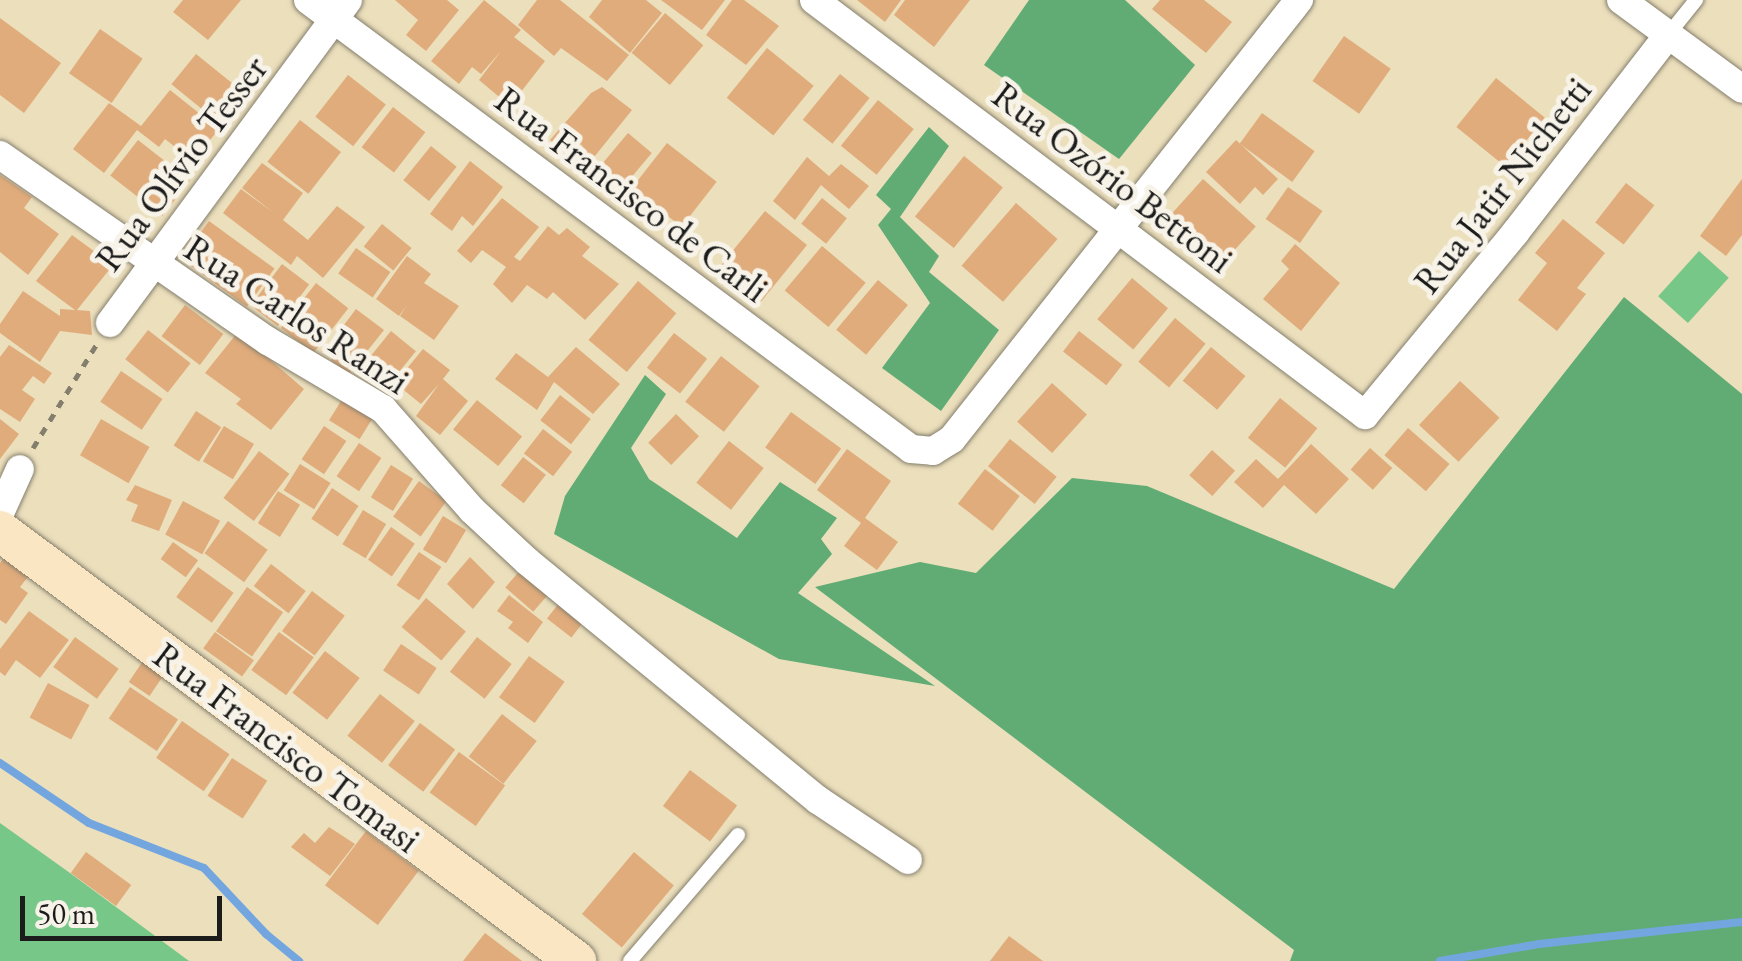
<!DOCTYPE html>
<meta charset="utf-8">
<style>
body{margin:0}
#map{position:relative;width:1742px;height:961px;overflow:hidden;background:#ebdfbc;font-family:"EB Garamond",serif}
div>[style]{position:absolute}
.green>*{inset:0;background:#76c788;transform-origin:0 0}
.forest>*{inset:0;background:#60ac74}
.stream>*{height:8px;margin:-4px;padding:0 4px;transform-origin:4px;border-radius:4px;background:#73a6df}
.building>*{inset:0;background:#e0ac7c;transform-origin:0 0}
.path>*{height:5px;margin-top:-2.5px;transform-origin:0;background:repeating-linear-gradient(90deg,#847e6c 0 8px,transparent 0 16px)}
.roads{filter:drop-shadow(0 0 2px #847e6c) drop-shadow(0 0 2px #847e6c)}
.lane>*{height:14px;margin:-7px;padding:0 7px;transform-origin:7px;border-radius:7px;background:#fff}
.street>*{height:28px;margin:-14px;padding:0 14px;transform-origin:14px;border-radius:14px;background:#fff}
.secondary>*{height:40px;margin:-20px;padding:0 20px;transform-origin:20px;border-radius:20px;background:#fbe6c4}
span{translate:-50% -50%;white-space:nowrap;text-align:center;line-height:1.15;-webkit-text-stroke:10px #f7f3e8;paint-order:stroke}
.street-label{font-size:38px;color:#1c1c1c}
.scale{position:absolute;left:20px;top:896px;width:202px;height:45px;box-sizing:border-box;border:5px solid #1c1c1c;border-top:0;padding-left:12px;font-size:30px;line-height:35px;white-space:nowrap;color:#1c1c1c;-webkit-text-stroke:8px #f7f3e8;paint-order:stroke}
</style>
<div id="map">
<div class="green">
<i style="left:1699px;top:251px;width:40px;height:61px;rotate:42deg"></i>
<i style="clip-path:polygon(0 823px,70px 873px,189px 961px,0 961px)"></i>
</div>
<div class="forest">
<i style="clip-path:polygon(1029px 0,1125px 0,1195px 65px,1119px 159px,984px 65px)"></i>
<i style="clip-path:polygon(929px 127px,949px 146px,900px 217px,939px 256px,929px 272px,999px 330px,941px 411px,882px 368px,930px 303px,878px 225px,891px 209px,876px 195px)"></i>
<i style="clip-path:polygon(1624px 297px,1742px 394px,1742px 961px,1290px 961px,1294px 950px,815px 587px,920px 562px,976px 573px,1072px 478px,1147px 486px,1394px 589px)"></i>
<i style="clip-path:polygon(645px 375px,666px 394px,631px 448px,649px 479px,737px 538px,780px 482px,837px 518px,821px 539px,832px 554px,798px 593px,935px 686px,779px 659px,554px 534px,565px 496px)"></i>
</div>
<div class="stream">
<i style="left:0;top:763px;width:107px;rotate:34deg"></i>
<i style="left:89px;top:823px;width:123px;rotate:21.4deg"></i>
<i style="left:204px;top:868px;width:91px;rotate:46.8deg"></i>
<i style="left:266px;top:934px;width:43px;rotate:39.3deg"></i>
<i style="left:1440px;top:961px;width:100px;rotate:-9.7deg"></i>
<i style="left:1539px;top:944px;width:204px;rotate:-6.2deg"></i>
</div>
<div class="building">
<i style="clip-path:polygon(183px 0,241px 0,208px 40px,173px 12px)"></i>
<i style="clip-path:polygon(395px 0,447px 0,459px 10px,426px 51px,406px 35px,418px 20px)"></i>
<i style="clip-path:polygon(484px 0,521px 30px,514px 37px,545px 61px,510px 106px,479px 80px,501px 51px,481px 74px,472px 67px,459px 84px,431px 61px)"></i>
<i style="clip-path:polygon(537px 0,560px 0,629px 55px,607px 81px,561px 48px,554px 56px,518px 25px)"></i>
<i style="clip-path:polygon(602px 0,646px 0,662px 13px,630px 53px,589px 17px)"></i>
<i style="clip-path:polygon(661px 0,725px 0,702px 30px)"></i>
<i style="clip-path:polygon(732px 0,744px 0,779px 26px,746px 65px,706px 35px)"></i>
<i style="clip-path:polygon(857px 0,901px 0,885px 22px)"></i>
<i style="clip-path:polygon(905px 0,970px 0,934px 47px,894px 15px)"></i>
<i style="clip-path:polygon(1160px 0,1204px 0,1232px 22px,1206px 53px,1152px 9px)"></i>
<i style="left:665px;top:13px;width:50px;height:52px;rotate:40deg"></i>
<i style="clip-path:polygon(0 18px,61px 63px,24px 113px,0 95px)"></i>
<i style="left:100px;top:29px;width:52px;height:54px;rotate:35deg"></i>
<i style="left:1344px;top:36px;width:57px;height:55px;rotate:35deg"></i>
<i style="left:767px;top:48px;width:60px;height:64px;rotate:39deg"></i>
<i style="left:196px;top:54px;width:55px;height:39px;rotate:39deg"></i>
<i style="left:840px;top:74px;width:38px;height:59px;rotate:39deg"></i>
<i style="left:348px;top:75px;width:48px;height:53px;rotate:38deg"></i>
<i style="left:1496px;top:78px;width:63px;height:63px;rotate:39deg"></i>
<i style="clip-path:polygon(602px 87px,632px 110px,586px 167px,550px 140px,591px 93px)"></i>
<i style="clip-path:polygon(170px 90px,219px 129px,193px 161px,165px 139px,159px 147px,137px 130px,104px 173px,73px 149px,109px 103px,141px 126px)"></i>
<i style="left:878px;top:100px;width:46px;height:59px;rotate:39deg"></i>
<i style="left:393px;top:107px;width:41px;height:51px;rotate:38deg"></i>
<i style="left:1262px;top:113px;width:65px;height:38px;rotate:36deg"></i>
<i style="left:300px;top:120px;width:52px;height:53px;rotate:38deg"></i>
<i style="left:628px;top:133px;width:31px;height:46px;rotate:40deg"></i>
<i style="left:138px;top:140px;width:66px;height:45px;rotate:38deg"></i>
<i style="clip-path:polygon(1236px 140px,1278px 179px,1263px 195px,1255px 187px,1240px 204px,1206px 172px)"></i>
<i style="left:667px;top:143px;width:63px;height:57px;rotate:38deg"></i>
<i style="left:431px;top:146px;width:33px;height:44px;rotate:39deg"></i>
<i style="left:964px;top:156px;width:50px;height:78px;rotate:39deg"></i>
<i style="clip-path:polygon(807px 157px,829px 176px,841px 164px,869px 186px,849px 209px,821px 185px,795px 220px,773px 201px)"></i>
<i style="clip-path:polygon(470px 161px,503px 187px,473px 226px,462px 216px,452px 231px,430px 214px)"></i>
<i style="clip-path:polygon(262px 163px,303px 193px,283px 220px,308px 240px,337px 206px,365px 227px,323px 278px,297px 256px,291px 265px,223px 213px,241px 189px,274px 213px,242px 188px)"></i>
<i style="clip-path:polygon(0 175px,32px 197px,24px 208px,59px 234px,28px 275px,0 252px)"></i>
<i style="left:1203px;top:179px;width:71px;height:57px;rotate:42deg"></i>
<i style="clip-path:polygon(1742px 179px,1742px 235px,1726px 256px,1700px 236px)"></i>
<i style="left:1626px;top:183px;width:36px;height:50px;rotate:38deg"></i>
<i style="left:1288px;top:187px;width:42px;height:39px;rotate:35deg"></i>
<i style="clip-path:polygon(502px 198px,539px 227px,514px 257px,520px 261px,548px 226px,559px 235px,567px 228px,590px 247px,582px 256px,619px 284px,585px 320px,553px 292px,547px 299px,527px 285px,512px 303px,493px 284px,506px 267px,482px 250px,471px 263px,457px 251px)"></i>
<i style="left:822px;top:198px;width:32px;height:33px;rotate:39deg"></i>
<i style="left:1016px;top:203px;width:55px;height:83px;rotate:41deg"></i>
<i style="left:765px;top:211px;width:54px;height:76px;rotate:39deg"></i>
<i style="clip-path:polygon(1563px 219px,1605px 253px,1577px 288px,1586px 294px,1557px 331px,1518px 300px,1547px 263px,1535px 253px)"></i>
<i style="left:209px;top:221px;width:81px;height:47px;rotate:36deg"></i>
<i style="left:382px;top:224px;width:38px;height:29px;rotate:39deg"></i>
<i style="clip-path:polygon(72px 235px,113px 265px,77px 310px,90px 311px,92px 335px,60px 331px,40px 362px,0 333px,0 324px,23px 291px,60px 316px,60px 309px,75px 310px,36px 281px)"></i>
<i style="clip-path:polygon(1295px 244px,1340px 283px,1301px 331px,1263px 299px,1289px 269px,1281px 261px)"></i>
<i style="left:822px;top:246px;width:57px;height:58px;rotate:40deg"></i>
<i style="left:356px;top:248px;width:42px;height:31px;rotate:35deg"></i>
<i style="clip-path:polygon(407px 256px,431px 274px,424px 283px,459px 306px,434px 340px,400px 316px,407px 305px,399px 316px,376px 299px)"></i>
<i style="left:282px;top:264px;width:34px;height:52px;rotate:37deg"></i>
<i style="left:1132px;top:278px;width:47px;height:54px;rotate:40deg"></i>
<i style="left:878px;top:280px;width:39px;height:65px;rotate:40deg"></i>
<i style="left:638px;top:281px;width:50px;height:77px;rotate:40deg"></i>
<i style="left:316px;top:283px;width:41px;height:57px;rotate:38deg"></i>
<i style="left:185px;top:305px;width:48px;height:39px;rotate:37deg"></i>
<i style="clip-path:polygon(356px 309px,384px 330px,349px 374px,331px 360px,340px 349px,331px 342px)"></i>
<i style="left:1175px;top:318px;width:40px;height:57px;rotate:40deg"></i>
<i style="left:148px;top:330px;width:54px;height:37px;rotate:38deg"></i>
<i style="left:391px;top:331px;width:32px;height:52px;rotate:39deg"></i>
<i style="left:1079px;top:331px;width:55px;height:26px;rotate:38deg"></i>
<i style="clip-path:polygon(238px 332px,304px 389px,271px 430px,236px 404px,241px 399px,205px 373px)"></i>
<i style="left:674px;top:333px;width:42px;height:44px;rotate:38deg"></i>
<i style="clip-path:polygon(9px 345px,52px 373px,44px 384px,33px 376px,22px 390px,35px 399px,20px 422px,0 409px,0 357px)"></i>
<i style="clip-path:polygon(576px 347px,620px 384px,593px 414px,554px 382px,537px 410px,495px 379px,516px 353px,548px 377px)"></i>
<i style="left:1211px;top:347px;width:45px;height:44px;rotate:40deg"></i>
<i style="clip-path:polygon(423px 349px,450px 370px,443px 379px,468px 401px,440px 435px,416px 416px,439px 384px,421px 404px,395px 383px)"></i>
<i style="left:721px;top:356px;width:49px;height:58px;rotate:38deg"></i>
<i style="left:121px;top:371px;width:50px;height:37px;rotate:34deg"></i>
<i style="left:1460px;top:381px;width:54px;height:60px;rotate:43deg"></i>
<i style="left:1052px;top:383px;width:47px;height:52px;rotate:42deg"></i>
<i style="left:346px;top:393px;width:36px;height:32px;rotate:32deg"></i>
<i style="left:560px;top:395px;width:39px;height:32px;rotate:38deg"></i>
<i style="left:1280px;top:398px;width:48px;height:51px;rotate:39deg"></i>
<i style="left:477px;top:400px;width:58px;height:38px;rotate:39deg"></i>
<i style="left:196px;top:411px;width:30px;height:41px;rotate:33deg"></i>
<i style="left:791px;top:412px;width:62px;height:44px;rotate:36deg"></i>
<i style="left:676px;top:414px;width:32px;height:40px;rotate:44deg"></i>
<i style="clip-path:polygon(0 419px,19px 434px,0 459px)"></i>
<i style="left:101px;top:419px;width:56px;height:42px;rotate:30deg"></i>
<i style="left:224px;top:426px;width:35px;height:41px;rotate:31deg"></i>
<i style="left:324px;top:426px;width:27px;height:40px;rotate:34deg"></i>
<i style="left:1408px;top:428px;width:55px;height:36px;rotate:41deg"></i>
<i style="left:543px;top:429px;width:37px;height:31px;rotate:38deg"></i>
<i style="left:1010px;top:439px;width:60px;height:35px;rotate:39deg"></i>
<i style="left:729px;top:441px;width:44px;height:53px;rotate:38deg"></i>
<i style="left:359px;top:443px;width:27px;height:40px;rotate:34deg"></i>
<i style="clip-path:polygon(1311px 444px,1349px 479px,1316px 514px,1284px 485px,1263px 508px,1234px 482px,1256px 459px,1278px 479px)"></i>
<i style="left:1370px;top:448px;width:30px;height:29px;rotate:42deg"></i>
<i style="clip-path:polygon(847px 449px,891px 481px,865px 518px,898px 542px,877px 570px,844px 546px,861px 523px,817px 490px)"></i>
<i style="left:1212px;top:450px;width:31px;height:34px;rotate:42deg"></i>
<i style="left:259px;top:451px;width:38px;height:59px;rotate:37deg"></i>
<i style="left:523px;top:457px;width:29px;height:36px;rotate:38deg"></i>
<i style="left:300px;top:464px;width:36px;height:31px;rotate:32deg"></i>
<i style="left:391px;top:465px;width:26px;height:38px;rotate:32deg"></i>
<i style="left:985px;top:469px;width:44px;height:44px;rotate:38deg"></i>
<i style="left:419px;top:481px;width:34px;height:44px;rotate:36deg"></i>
<i style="clip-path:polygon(135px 485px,172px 500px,159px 531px,131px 521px,138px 505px,126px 500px)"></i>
<i style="left:332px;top:488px;width:32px;height:37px;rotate:34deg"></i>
<i style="left:278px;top:491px;width:26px;height:38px;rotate:32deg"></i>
<i style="left:183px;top:501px;width:42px;height:38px;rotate:28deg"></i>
<i style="left:363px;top:510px;width:27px;height:40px;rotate:31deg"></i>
<i style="left:443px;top:516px;width:27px;height:39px;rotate:31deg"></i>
<i style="left:228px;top:521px;width:49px;height:40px;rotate:36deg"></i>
<i style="left:391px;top:527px;width:29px;height:40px;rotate:35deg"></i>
<i style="left:173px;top:542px;width:31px;height:21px;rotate:36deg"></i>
<i style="left:419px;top:552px;width:27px;height:40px;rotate:34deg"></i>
<i style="clip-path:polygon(7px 554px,31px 573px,20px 587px,28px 593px,6px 624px,0 620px,0 563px)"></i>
<i style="clip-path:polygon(470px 557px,495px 582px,473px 609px,447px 584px)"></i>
<i style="left:271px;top:564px;width:44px;height:28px;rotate:38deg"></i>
<i style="left:198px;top:567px;width:44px;height:37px;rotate:36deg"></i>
<i style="left:523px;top:567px;width:37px;height:27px;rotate:41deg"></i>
<i style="left:247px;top:587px;width:44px;height:54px;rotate:35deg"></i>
<i style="left:312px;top:591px;width:41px;height:50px;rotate:37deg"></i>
<i style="clip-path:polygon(509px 595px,543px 622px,528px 643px,508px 628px,513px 622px,497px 611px)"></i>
<i style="left:426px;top:598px;width:52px;height:38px;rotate:40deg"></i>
<i style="left:563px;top:598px;width:31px;height:26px;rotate:38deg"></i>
<i style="clip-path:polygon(29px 611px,69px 640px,40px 678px,16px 660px,5px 676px,0 672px,0 649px)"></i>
<i style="left:215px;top:632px;width:48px;height:20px;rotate:36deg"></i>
<i style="left:279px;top:632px;width:43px;height:47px;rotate:36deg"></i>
<i style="left:75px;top:637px;width:54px;height:37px;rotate:36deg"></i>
<i style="left:477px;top:637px;width:44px;height:44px;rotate:38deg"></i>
<i style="left:401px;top:644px;width:43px;height:32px;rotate:34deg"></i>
<i style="left:325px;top:651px;width:44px;height:53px;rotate:38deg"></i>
<i style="left:529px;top:656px;width:44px;height:51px;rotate:36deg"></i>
<i style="left:145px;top:658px;width:25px;height:29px;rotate:34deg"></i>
<i style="left:48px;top:683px;width:47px;height:39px;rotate:28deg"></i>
<i style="left:130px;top:687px;width:58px;height:38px;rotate:34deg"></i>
<i style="left:380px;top:694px;width:44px;height:53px;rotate:38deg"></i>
<i style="left:502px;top:714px;width:44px;height:54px;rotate:38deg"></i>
<i style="left:182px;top:721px;width:58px;height:45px;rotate:35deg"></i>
<i style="left:420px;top:723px;width:44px;height:53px;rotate:37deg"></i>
<i style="left:459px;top:752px;width:57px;height:50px;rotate:36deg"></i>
<i style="left:232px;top:758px;width:42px;height:45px;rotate:33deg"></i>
<i style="left:690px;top:770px;width:59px;height:45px;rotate:37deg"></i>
<i style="clip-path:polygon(329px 827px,355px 844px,330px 876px,291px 847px,304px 833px,315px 843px)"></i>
<i style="left:366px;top:831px;width:66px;height:68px;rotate:37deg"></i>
<i style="left:86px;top:852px;width:56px;height:26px;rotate:36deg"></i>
<i style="left:634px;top:852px;width:52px;height:81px;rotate:40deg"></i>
<i style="clip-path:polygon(485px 933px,522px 961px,463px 961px)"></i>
<i style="clip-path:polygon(1009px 936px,1043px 961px,990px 961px)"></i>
</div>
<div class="path">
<i style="left:33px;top:448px;width:124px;rotate:-58.5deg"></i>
</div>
<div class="roads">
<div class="lane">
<i style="left:1668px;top:35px;width:45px;rotate:-51.3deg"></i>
<i style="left:630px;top:961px;width:166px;rotate:-49.4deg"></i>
</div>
<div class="street">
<i style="left:308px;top:0;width:752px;rotate:36.67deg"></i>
<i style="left:911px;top:449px;width:22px;rotate:5deg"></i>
<i style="left:933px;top:451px;width:22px;rotate:-32deg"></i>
<i style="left:952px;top:439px;width:560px;rotate:-51.68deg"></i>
<i style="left:814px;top:0;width:690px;rotate:36.99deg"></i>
<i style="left:1365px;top:415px;width:236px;rotate:-50.5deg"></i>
<i style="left:1515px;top:233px;width:250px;rotate:-52.3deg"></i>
<i style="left:1621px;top:0;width:150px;rotate:36.3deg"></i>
<i style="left:0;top:155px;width:326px;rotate:34.8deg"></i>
<i style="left:268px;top:341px;width:134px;rotate:30.6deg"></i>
<i style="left:383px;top:409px;width:135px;rotate:48.6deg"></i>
<i style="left:472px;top:510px;width:76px;rotate:42.9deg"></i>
<i style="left:528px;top:562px;width:375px;rotate:39.4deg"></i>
<i style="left:818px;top:800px;width:108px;rotate:33.7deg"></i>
<i style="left:110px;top:323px;width:401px;rotate:-53.6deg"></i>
<i style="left:0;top:513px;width:48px;rotate:-65.6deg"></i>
</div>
<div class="secondary">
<i style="left:0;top:531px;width:719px;rotate:36.74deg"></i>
</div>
</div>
<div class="street-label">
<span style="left:181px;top:163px;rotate:-53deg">Rua Olívio Tesser</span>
<span style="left:1113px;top:177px;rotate:37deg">Rua Ozório Bettoni</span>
<span style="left:1502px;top:185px;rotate:-52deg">Rua Jatir Nichetti</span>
<span style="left:632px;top:194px;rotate:37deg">Rua Francisco de Carli</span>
<span style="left:297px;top:314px;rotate:33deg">Rua Carlos Ranzi</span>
<span style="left:287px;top:747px;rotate:37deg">Rua Francisco Tomasi</span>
</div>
<div class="scale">50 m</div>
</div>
